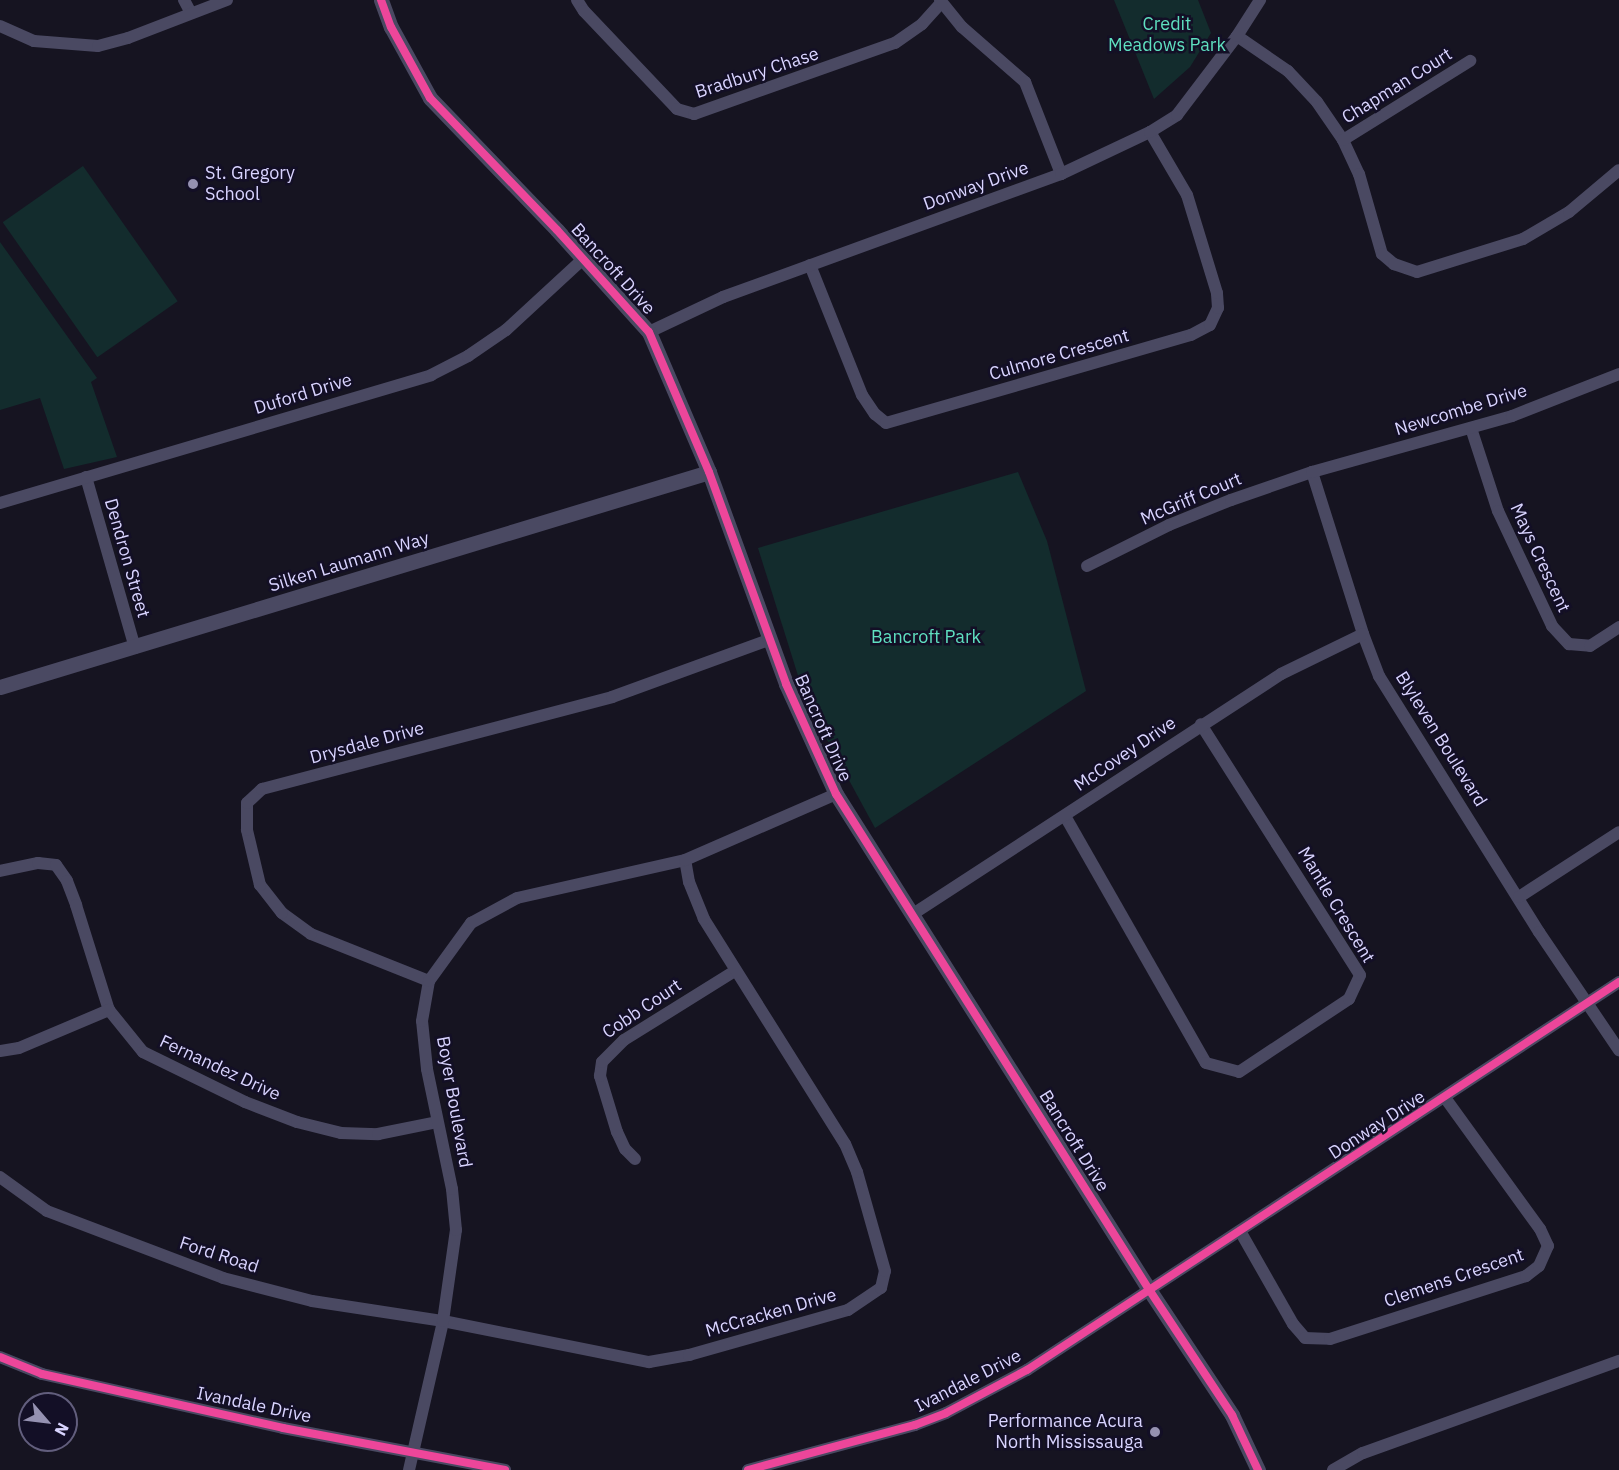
<!DOCTYPE html>
<style>
body{margin:0}
#map{position:relative;width:1619px;height:1470px;overflow:hidden;background:#161421;font-family:"IBM Plex Sans",sans-serif}
div>[style]{position:absolute}
.green>*{inset:0;background:#132c2d;transform-origin:0 0}
.minor>*{height:12px;margin:-6px;padding:0 6px;transform-origin:6px;border-radius:6px;background:#4a4962}
.tertiary>*{height:15px;margin:-7.5px;padding:0 7.5px;transform-origin:7.5px;border-radius:7.5px;background:#4a4962}
.cycleway>*{height:8px;margin:-4px;padding:0 4px;transform-origin:4px;border-radius:4px;background:#ed469a}
.dots>*{width:16px;height:16px;translate:-50% -50%;box-sizing:border-box;border:3px solid #130f26;border-radius:50%}
span{translate:-50% -50%;white-space:nowrap;text-align:center;line-height:1.15;-webkit-text-stroke:5px #130f26;paint-order:stroke}
.park-label{font-size:18px;color:#5fe0c0}
.street-label{font-size:18px;color:#d9d4ff}
.poi-label{font-size:18px;color:#d9d4ff}
.left{translate:0 -50%;text-align:left}
.right{translate:-100% -50%;text-align:right}
.north{position:absolute;left:18px;top:1392px;width:60px;height:60px;box-sizing:border-box;background:#130f26;border:2px solid #625e7d;border-radius:50%;rotate:118deg;font-size:16px;font-weight:700;line-height:24px;text-align:center;color:#d9d4ff}
.north::after{content:'';display:block;margin:auto;width:21px;height:27px;background:#9591b1;clip-path:polygon(50% 0,100% 100%,50% 72%,0 100%)}
</style>
<div id="map">
<div class="green">
<i style="clip-path:polygon(1114px 0,1198px 0,1211px 33px,1190px 67px,1154px 99px)"></i>
<i style="left:83px;top:166px;width:165px;height:98px;rotate:55deg"></i>
<i style="clip-path:polygon(0 242px,97px 378px,91px 382px,117px 457px,64px 469px,40px 398px,0 410px)"></i>
<i style="clip-path:polygon(1018px 472px,1047px 541px,1086px 691px,875px 828px,806px 701px,758px 548px)"></i>
</div>
<div class="minor">
<i style="left:184px;top:0;width:15px;rotate:62deg"></i>
<i style="left:577px;top:0;width:13px;rotate:58deg"></i>
<i style="left:584px;top:11px;width:135px;rotate:46.5deg"></i>
<i style="left:677px;top:109px;width:18px;rotate:16deg"></i>
<i style="left:694px;top:114px;width:213px;rotate:-19.5deg"></i>
<i style="left:895px;top:43px;width:33px;rotate:-35deg"></i>
<i style="left:922px;top:24px;width:28px;rotate:-48deg"></i>
<i style="left:940px;top:0;width:35px;rotate:51deg"></i>
<i style="left:962px;top:27px;width:84px;rotate:41.1deg"></i>
<i style="left:1025px;top:82px;width:99px;rotate:68.6deg"></i>
<i style="left:0;top:26px;width:37px;rotate:24deg"></i>
<i style="left:34px;top:41px;width:64px;rotate:4.5deg"></i>
<i style="left:98px;top:46px;width:31px;rotate:-15deg"></i>
<i style="left:128px;top:38px;width:106px;rotate:-21deg"></i>
<i style="left:1237px;top:36px;width:62px;rotate:34.5deg"></i>
<i style="left:1288px;top:71px;width:42px;rotate:46.9deg"></i>
<i style="left:1317px;top:102px;width:46px;rotate:55.6deg"></i>
<i style="left:1343px;top:140px;width:38px;rotate:65deg"></i>
<i style="left:1359px;top:174px;width:83px;rotate:74deg"></i>
<i style="left:1382px;top:254px;width:16px;rotate:40deg"></i>
<i style="left:1394px;top:264px;width:24px;rotate:19deg"></i>
<i style="left:1417px;top:272px;width:111px;rotate:-17.3deg"></i>
<i style="left:1523px;top:239px;width:53px;rotate:-30.4deg"></i>
<i style="left:1569px;top:212px;width:65px;rotate:-40deg"></i>
<i style="left:1343px;top:140px;width:150px;rotate:-31.9deg"></i>
<i style="left:810px;top:265px;width:140px;rotate:68.2deg"></i>
<i style="left:862px;top:395px;width:23px;rotate:56deg"></i>
<i style="left:875px;top:414px;width:14px;rotate:39deg"></i>
<i style="left:886px;top:423px;width:317px;rotate:-16.1deg"></i>
<i style="left:1191px;top:335px;width:21px;rotate:-28deg"></i>
<i style="left:1210px;top:325px;width:19px;rotate:-65deg"></i>
<i style="left:1218px;top:308px;width:15px;rotate:-94deg"></i>
<i style="left:1217px;top:293px;width:102px;rotate:-107deg"></i>
<i style="left:1187px;top:195px;width:73px;rotate:-120.4deg"></i>
<i style="left:649px;top:332px;width:82px;rotate:-25.3deg"></i>
<i style="left:723px;top:297px;width:360px;rotate:-20deg"></i>
<i style="left:1061px;top:174px;width:98px;rotate:-25.3deg"></i>
<i style="left:1150px;top:132px;width:32px;rotate:-32deg"></i>
<i style="left:1177px;top:115px;width:99px;rotate:-52.8deg"></i>
<i style="left:1237px;top:36px;width:43px;rotate:-57.4deg"></i>
<i style="left:1471px;top:428px;width:87px;rotate:72deg"></i>
<i style="left:1498px;top:511px;width:127px;rotate:64.8deg"></i>
<i style="left:1552px;top:626px;width:25px;rotate:47deg"></i>
<i style="left:1569px;top:644px;width:21px;rotate:5deg"></i>
<i style="left:1590px;top:646px;width:35px;rotate:-33deg"></i>
<i style="left:1312px;top:472px;width:170px;rotate:72.5deg"></i>
<i style="left:1363px;top:634px;width:45px;rotate:69.1deg"></i>
<i style="left:1379px;top:676px;width:302px;rotate:58deg"></i>
<i style="left:1539px;top:932px;width:143px;rotate:55.9deg"></i>
<i style="left:86px;top:477px;width:178px;rotate:74deg"></i>
<i style="left:0;top:503px;width:450px;rotate:-16.5deg"></i>
<i style="left:431px;top:375px;width:42px;rotate:-27.2deg"></i>
<i style="left:468px;top:356px;width:46px;rotate:-34.4deg"></i>
<i style="left:506px;top:330px;width:105px;rotate:-42.7deg"></i>
<i style="left:1087px;top:566px;width:92px;rotate:-26.6deg"></i>
<i style="left:1169px;top:525px;width:67px;rotate:-22deg"></i>
<i style="left:1231px;top:500px;width:86px;rotate:-19.1deg"></i>
<i style="left:1312px;top:472px;width:208px;rotate:-15.6deg"></i>
<i style="left:1512px;top:416px;width:115px;rotate:-21.4deg"></i>
<i style="left:1065px;top:816px;width:284px;rotate:60.3deg"></i>
<i style="left:1206px;top:1063px;width:34px;rotate:15deg"></i>
<i style="left:1239px;top:1072px;width:132px;rotate:-33.6deg"></i>
<i style="left:1349px;top:999px;width:26px;rotate:-65deg"></i>
<i style="left:1360px;top:975px;width:297px;rotate:-122.4deg"></i>
<i style="left:0;top:871px;width:39px;rotate:-12deg"></i>
<i style="left:38px;top:863px;width:18px;rotate:6deg"></i>
<i style="left:56px;top:865px;width:19px;rotate:55deg"></i>
<i style="left:67px;top:881px;width:26px;rotate:69deg"></i>
<i style="left:76px;top:905px;width:110px;rotate:72.6deg"></i>
<i style="left:109px;top:1010px;width:54px;rotate:51deg"></i>
<i style="left:143px;top:1052px;width:114px;rotate:26.1deg"></i>
<i style="left:245px;top:1102px;width:56px;rotate:21deg"></i>
<i style="left:297px;top:1122px;width:45px;rotate:14deg"></i>
<i style="left:341px;top:1133px;width:37px;rotate:2deg"></i>
<i style="left:378px;top:1134px;width:60px;rotate:-11.5deg"></i>
<i style="left:1519px;top:897px;width:119px;rotate:-33deg"></i>
<i style="left:913px;top:914px;width:439px;rotate:-33.1deg"></i>
<i style="left:1281px;top:674px;width:91px;rotate:-26deg"></i>
<i style="left:429px;top:981px;width:127px;rotate:-158.3deg"></i>
<i style="left:311px;top:934px;width:36px;rotate:-144deg"></i>
<i style="left:282px;top:913px;width:36px;rotate:-128deg"></i>
<i style="left:260px;top:885px;width:57px;rotate:-103.3deg"></i>
<i style="left:247px;top:830px;width:27px;rotate:-90deg"></i>
<i style="left:247px;top:803px;width:21px;rotate:-43deg"></i>
<i style="left:262px;top:789px;width:362px;rotate:-14.7deg"></i>
<i style="left:612px;top:697px;width:167px;rotate:-20deg"></i>
<i style="left:0;top:1051px;width:19px;rotate:-9deg"></i>
<i style="left:19px;top:1048px;width:98px;rotate:-22.9deg"></i>
<i style="left:635px;top:1159px;width:14px;rotate:-135deg"></i>
<i style="left:625px;top:1149px;width:19px;rotate:-115deg"></i>
<i style="left:617px;top:1132px;width:59px;rotate:-106.9deg"></i>
<i style="left:600px;top:1076px;width:14px;rotate:-82deg"></i>
<i style="left:602px;top:1062px;width:31px;rotate:-45deg"></i>
<i style="left:624px;top:1040px;width:131px;rotate:-31.9deg"></i>
<i style="left:0;top:1177px;width:58px;rotate:35.9deg"></i>
<i style="left:47px;top:1211px;width:188px;rotate:20.8deg"></i>
<i style="left:223px;top:1278px;width:92px;rotate:14.5deg"></i>
<i style="left:312px;top:1301px;width:133px;rotate:8.7deg"></i>
<i style="left:443px;top:1321px;width:210px;rotate:11.3deg"></i>
<i style="left:649px;top:1362px;width:41px;rotate:-9.9deg"></i>
<i style="left:689px;top:1355px;width:165px;rotate:-15.8deg"></i>
<i style="left:848px;top:1310px;width:40px;rotate:-34deg"></i>
<i style="left:881px;top:1288px;width:17px;rotate:-77deg"></i>
<i style="left:885px;top:1271px;width:103px;rotate:-105.8deg"></i>
<i style="left:857px;top:1172px;width:30px;rotate:-113deg"></i>
<i style="left:845px;top:1144px;width:266px;rotate:-122.1deg"></i>
<i style="left:704px;top:919px;width:40px;rotate:-112deg"></i>
<i style="left:689px;top:882px;width:22px;rotate:-100deg"></i>
<i style="left:1240px;top:1231px;width:107px;rotate:60.3deg"></i>
<i style="left:1293px;top:1324px;width:18px;rotate:49deg"></i>
<i style="left:1305px;top:1338px;width:25px;rotate:2deg"></i>
<i style="left:1330px;top:1339px;width:206px;rotate:-17.8deg"></i>
<i style="left:1526px;top:1276px;width:16px;rotate:-38deg"></i>
<i style="left:1539px;top:1266px;width:22px;rotate:-66deg"></i>
<i style="left:1548px;top:1246px;width:19px;rotate:-115deg"></i>
<i style="left:1540px;top:1229px;width:162px;rotate:-125.9deg"></i>
<i style="left:0;top:1357px;width:45px;rotate:22deg"></i>
<i style="left:42px;top:1374px;width:247px;rotate:12.6deg"></i>
<i style="left:283px;top:1428px;width:226px;rotate:10.7deg"></i>
<i style="left:409px;top:1470px;width:153px;rotate:-77.1deg"></i>
<i style="left:443px;top:1321px;width:92px;rotate:-81.9deg"></i>
<i style="left:456px;top:1230px;width:41px;rotate:-95.6deg"></i>
<i style="left:452px;top:1189px;width:123px;rotate:-101.8deg"></i>
<i style="left:427px;top:1069px;width:48px;rotate:-95.9deg"></i>
<i style="left:422px;top:1021px;width:41px;rotate:-80.1deg"></i>
<i style="left:429px;top:981px;width:72px;rotate:-54.1deg"></i>
<i style="left:471px;top:923px;width:52px;rotate:-28.5deg"></i>
<i style="left:517px;top:898px;width:172px;rotate:-12.7deg"></i>
<i style="left:685px;top:860px;width:165px;rotate:-23.6deg"></i>
<i style="left:748px;top:1470px;width:173px;rotate:-15.1deg"></i>
<i style="left:915px;top:1425px;width:33px;rotate:-21deg"></i>
<i style="left:946px;top:1413px;width:92px;rotate:-28deg"></i>
<i style="left:1027px;top:1370px;width:708px;rotate:-33.24deg"></i>
<i style="left:1333px;top:1470px;width:34px;rotate:-30deg"></i>
<i style="left:1363px;top:1453px;width:272px;rotate:-19.8deg"></i>
</div>
<div class="tertiary">
<i style="left:381px;top:0;width:29px;rotate:70deg"></i>
<i style="left:391px;top:27px;width:81px;rotate:61.2deg"></i>
<i style="left:430px;top:98px;width:183px;rotate:46.1deg"></i>
<i style="left:557px;top:230px;width:137px;rotate:48deg"></i>
<i style="left:649px;top:332px;width:152px;rotate:66.8deg"></i>
<i style="left:709px;top:472px;width:226px;rotate:70deg"></i>
<i style="left:786px;top:684px;width:121px;rotate:65.6deg"></i>
<i style="left:836px;top:794px;width:588px;rotate:57.72deg"></i>
<i style="left:1150px;top:1291px;width:149px;rotate:56.5deg"></i>
<i style="left:1232px;top:1415px;width:61px;rotate:64.7deg"></i>
<i style="left:0;top:687px;width:741px;rotate:-16.87deg"></i>
</div>
<div class="cycleway">
<i style="left:381px;top:0;width:29px;rotate:70deg"></i>
<i style="left:391px;top:27px;width:81px;rotate:61.2deg"></i>
<i style="left:430px;top:98px;width:183px;rotate:46.1deg"></i>
<i style="left:557px;top:230px;width:137px;rotate:48deg"></i>
<i style="left:649px;top:332px;width:152px;rotate:66.8deg"></i>
<i style="left:709px;top:472px;width:226px;rotate:70deg"></i>
<i style="left:786px;top:684px;width:121px;rotate:65.6deg"></i>
<i style="left:836px;top:794px;width:588px;rotate:57.72deg"></i>
<i style="left:1150px;top:1291px;width:149px;rotate:56.5deg"></i>
<i style="left:1232px;top:1415px;width:61px;rotate:64.7deg"></i>
<i style="left:0;top:1357px;width:45px;rotate:22deg"></i>
<i style="left:42px;top:1374px;width:247px;rotate:12.6deg"></i>
<i style="left:283px;top:1428px;width:226px;rotate:10.7deg"></i>
<i style="left:748px;top:1470px;width:173px;rotate:-15.1deg"></i>
<i style="left:915px;top:1425px;width:33px;rotate:-21deg"></i>
<i style="left:946px;top:1413px;width:92px;rotate:-28deg"></i>
<i style="left:1027px;top:1370px;width:708px;rotate:-33.24deg"></i>
</div>
<div class="dots">
<i style="left:193px;top:184px;background:#9591b1"></i>
<i style="left:1155px;top:1432px;background:#9591b1"></i>
</div>
<div class="park-label">
<span style="left:1167px;top:35px">Credit<br>Meadows Park</span>
<span style="left:926px;top:637px">Bancroft Park</span>
</div>
<div class="street-label">
<span style="left:757px;top:73px;rotate:-18deg">Bradbury Chase</span>
<span style="left:1397px;top:86px;rotate:-32deg">Chapman Court</span>
<span style="left:976px;top:186px;rotate:-20deg">Donway Drive</span>
<span style="left:613px;top:269px;rotate:48deg">Bancroft Drive</span>
<span style="left:1059px;top:355px;rotate:-16deg">Culmore Crescent</span>
<span style="left:303px;top:394px;rotate:-17deg">Duford Drive</span>
<span style="left:1461px;top:410px;rotate:-17deg">Newcombe Drive</span>
<span style="left:1191px;top:499px;rotate:-23deg">McGriff Court</span>
<span style="left:127px;top:558px;rotate:74deg">Dendron Street</span>
<span style="left:1540px;top:558px;rotate:65deg">Mays Crescent</span>
<span style="left:349px;top:562px;rotate:-17deg">Silken Laumann Way</span>
<span style="left:823px;top:728px;rotate:66deg">Bancroft Drive</span>
<span style="left:1441px;top:739px;rotate:58deg">Blyleven Boulevard</span>
<span style="left:367px;top:743px;rotate:-15deg">Drysdale Drive</span>
<span style="left:1125px;top:754px;rotate:-34deg">McCovey Drive</span>
<span style="left:1336px;top:905px;rotate:59deg">Mantle Crescent</span>
<span style="left:642px;top:1009px;rotate:-34deg">Cobb Court</span>
<span style="left:220px;top:1068px;rotate:25deg">Fernandez Drive</span>
<span style="left:454px;top:1102px;rotate:80deg">Boyer Boulevard</span>
<span style="left:1377px;top:1125px;rotate:-33deg">Donway Drive</span>
<span style="left:1074px;top:1141px;rotate:58deg">Bancroft Drive</span>
<span style="left:219px;top:1255px;rotate:18deg">Ford Road</span>
<span style="left:1454px;top:1278px;rotate:-19deg">Clemens Crescent</span>
<span style="left:771px;top:1313px;rotate:-16deg">McCracken Drive</span>
<span style="left:968px;top:1381px;rotate:-27deg">Ivandale Drive</span>
<span style="left:254px;top:1405px;rotate:12deg">Ivandale Drive</span>
</div>
<div class="poi-label">
<span class="left" style="left:205px;top:184px">St. Gregory<br>School</span>
<span class="right" style="left:1143px;top:1432px">Performance Acura<br>North Mississauga</span>
</div>
<div class="north">N</div>
</div>
